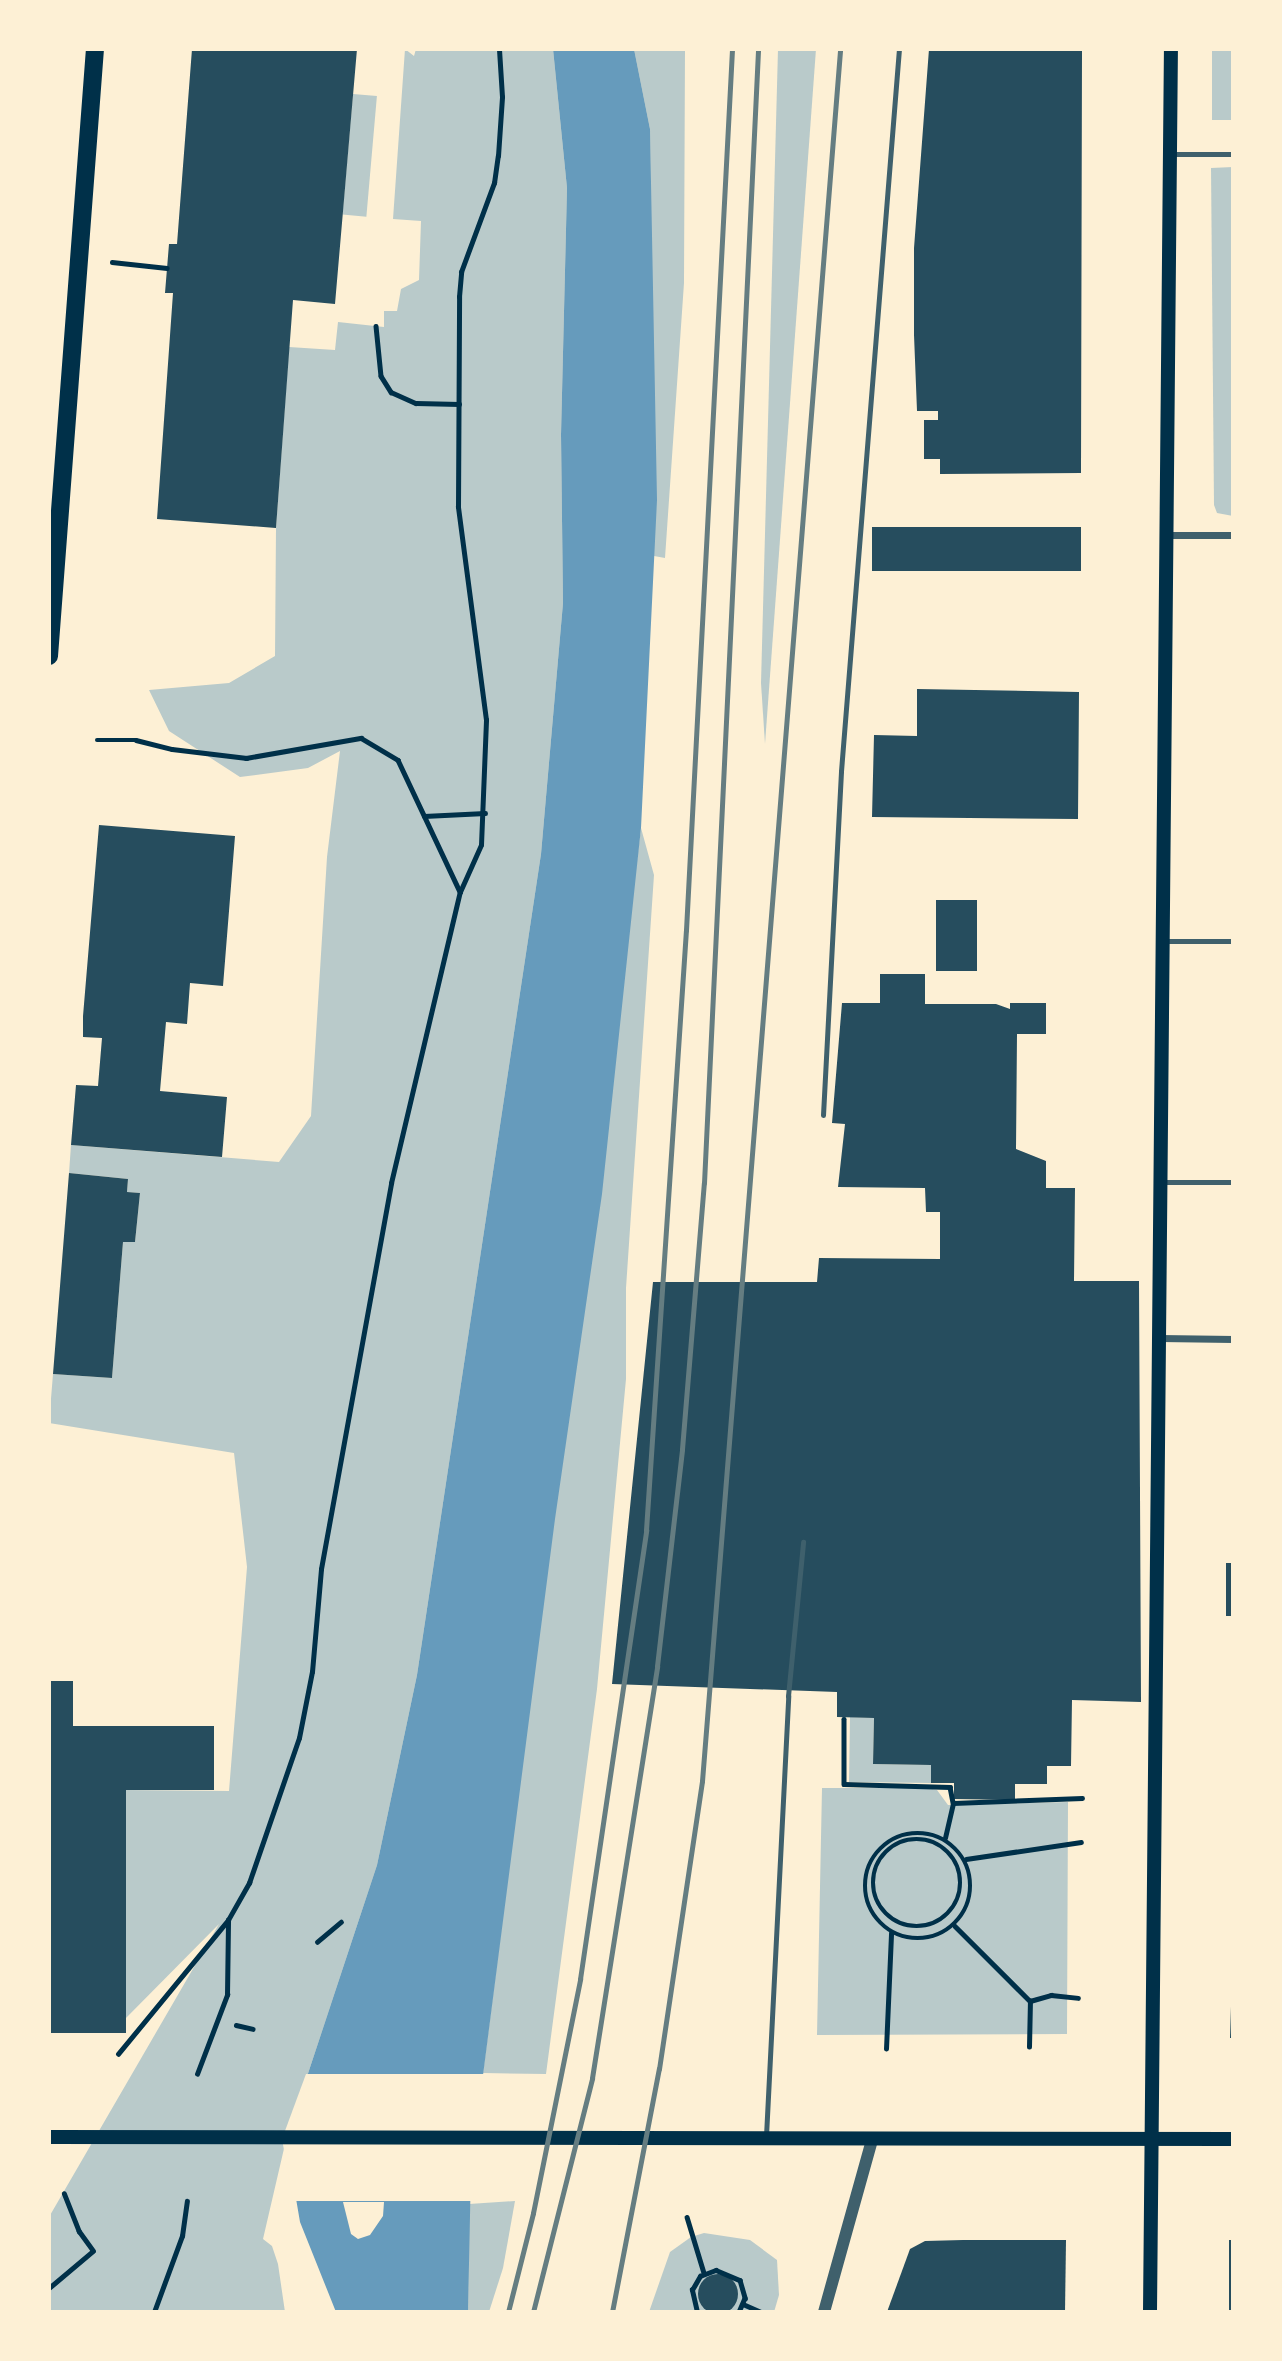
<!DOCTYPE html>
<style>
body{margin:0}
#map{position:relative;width:1282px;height:2361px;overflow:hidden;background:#fdf0d5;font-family:Manrope,sans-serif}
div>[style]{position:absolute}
.green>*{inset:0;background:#b9caca;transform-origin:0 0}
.water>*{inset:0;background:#669bbc}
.pier>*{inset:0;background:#fdf0d5}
.building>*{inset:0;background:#264d5e;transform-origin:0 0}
.round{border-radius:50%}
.path>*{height:4.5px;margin:-2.25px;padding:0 2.25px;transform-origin:2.25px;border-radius:2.25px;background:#003049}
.path>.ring{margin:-2.25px;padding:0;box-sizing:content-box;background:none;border:4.5px solid #003049;border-radius:50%}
.service>*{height:5px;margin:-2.5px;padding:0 2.5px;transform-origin:2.5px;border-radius:2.5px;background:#3f606c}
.minor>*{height:7px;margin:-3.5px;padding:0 3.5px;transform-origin:3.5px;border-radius:3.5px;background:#3f606c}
.tertiary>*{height:12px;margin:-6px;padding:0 6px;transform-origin:6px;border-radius:6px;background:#3f606c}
.secondary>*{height:14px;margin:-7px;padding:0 7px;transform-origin:7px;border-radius:7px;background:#003049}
.primary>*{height:18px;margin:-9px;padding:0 9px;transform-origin:9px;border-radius:9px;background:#003049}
.rail>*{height:5px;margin:-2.5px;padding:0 2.5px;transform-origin:2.5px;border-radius:2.5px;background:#657d81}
span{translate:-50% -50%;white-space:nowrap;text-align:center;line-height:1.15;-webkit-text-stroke:5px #fdf0d5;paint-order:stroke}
.frame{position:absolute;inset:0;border:51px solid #fdf0d5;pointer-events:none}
</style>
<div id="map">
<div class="green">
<i style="clip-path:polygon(405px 49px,414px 56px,416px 49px,553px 49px,567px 188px,561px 435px,563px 603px,541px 854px,417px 1675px,377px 1865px,286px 2140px,263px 2239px,272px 2246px,278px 2264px,285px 2312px,49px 2312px,49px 2217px,219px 1924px,126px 2018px,126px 1790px,229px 1791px,247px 1567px,234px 1453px,49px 1423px,53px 1374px,112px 1378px,123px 1242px,135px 1242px,140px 1193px,127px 1192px,128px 1179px,69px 1173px,71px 1145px,279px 1162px,311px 1116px,327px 857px,340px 751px,308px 768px,240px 777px,169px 731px,149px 690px,229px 683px,275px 656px,276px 528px,289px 347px,335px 350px,338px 322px,384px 327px,384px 311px,397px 311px,401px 289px,419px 280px,421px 221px,393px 219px)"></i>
<i style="clip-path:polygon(634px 49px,685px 49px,684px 283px,665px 558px,654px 556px,650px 129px)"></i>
<i style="clip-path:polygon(778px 49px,816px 49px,765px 744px,761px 683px)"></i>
<i style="left:1212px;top:49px;width:21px;height:71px"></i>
<i style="left:353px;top:94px;width:24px;height:121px;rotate:5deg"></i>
<i style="clip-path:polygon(1233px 167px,1233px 516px,1217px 513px,1214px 505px,1211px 168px)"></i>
<i style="clip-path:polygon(641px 828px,654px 875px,626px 1288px,626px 1379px,597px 1689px,546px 2074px,483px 2073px)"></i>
<i style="clip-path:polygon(850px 1717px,874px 1718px,873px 1764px,931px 1765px,931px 1783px,849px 1782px)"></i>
<i style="clip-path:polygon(822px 1788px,928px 1788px,937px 1790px,948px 1805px,1068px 1802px,1067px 2034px,817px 2035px)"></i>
<i style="clip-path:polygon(515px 2201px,503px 2268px,489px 2312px,468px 2312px,469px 2204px)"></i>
<i style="clip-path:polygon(704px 2233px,750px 2240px,777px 2260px,779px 2295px,774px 2312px,649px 2312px,670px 2252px,691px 2237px)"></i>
</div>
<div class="water">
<i style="clip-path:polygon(evenodd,553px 49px,634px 49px,650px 129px,657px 500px,641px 828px,602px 1194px,555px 1519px,471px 2168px,468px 2312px,336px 2312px,300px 2222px,286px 2140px,377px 1865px,417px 1675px,541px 854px,563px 603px,561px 435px,567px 188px,553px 49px,343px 2202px,384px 2202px,383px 2216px,370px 2235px,358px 2239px,351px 2234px,343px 2202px)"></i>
</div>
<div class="pier">
<i style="clip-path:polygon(306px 2074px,487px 2074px,473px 2201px,293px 2201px,282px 2139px)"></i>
</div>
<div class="building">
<i style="clip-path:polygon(192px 49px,357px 49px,335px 304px,293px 300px,276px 528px,157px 519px,173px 293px,165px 293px,169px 244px,177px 244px)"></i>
<i style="clip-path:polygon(929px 49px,1082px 49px,1081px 473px,940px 474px,940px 459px,924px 459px,924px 420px,938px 420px,938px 411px,917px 411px,914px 335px,914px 248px)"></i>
<i style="left:872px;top:527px;width:209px;height:44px"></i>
<i style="clip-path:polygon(917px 689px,1079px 692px,1078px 819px,872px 817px,874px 735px,917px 736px)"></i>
<i style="clip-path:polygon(99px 825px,235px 836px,223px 986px,190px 983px,187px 1024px,166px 1022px,160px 1091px,227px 1097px,222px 1157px,71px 1145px,76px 1085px,98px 1086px,102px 1038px,83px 1037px,83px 1016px)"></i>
<i style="left:936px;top:900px;width:41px;height:71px"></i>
<i style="clip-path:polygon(880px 974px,925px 974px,925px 1004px,996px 1004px,1010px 1009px,1010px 1003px,1046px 1003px,1046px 1034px,1017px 1034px,1016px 1149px,1046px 1161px,1046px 1188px,1075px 1188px,1074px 1281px,1139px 1281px,1141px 1702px,1072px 1700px,1071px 1766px,1047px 1766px,1047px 1784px,1015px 1784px,1015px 1800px,954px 1799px,954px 1783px,931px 1783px,931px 1765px,873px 1764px,874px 1718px,837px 1717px,837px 1692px,612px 1684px,653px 1282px,817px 1282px,819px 1258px,940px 1259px,940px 1212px,926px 1212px,925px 1188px,838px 1187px,845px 1124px,832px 1123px,842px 1003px,880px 1003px)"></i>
<i style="clip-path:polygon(69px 1173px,128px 1179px,127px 1192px,140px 1193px,135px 1242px,123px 1242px,112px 1378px,53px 1374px)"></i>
<i style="left:1226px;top:1563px;width:7px;height:53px"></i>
<i style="clip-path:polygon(49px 1681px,73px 1681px,73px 1726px,214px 1726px,214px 1790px,126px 1790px,126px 2033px,49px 2033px)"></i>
<i style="clip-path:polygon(1231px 2007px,1233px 2007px,1233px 2038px,1230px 2038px)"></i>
<i style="clip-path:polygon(963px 2240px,1066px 2240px,1065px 2312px,887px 2312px,910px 2249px,925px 2241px)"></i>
<i style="left:1229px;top:2240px;width:4px;height:72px"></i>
<i class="round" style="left:698px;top:2274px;width:40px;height:40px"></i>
</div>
<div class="path">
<i style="left:112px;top:262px;width:55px;rotate:6.2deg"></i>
<i style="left:376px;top:326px;width:50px;rotate:84.3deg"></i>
<i style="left:381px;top:376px;width:19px;rotate:58deg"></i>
<i style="left:391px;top:392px;width:27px;rotate:24deg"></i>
<i style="left:416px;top:403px;width:43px;rotate:1.3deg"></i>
<i style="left:97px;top:740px;width:39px"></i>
<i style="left:136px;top:740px;width:37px;rotate:14deg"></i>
<i style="left:172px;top:749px;width:75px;rotate:6.9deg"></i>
<i style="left:246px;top:758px;width:117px;rotate:-9.9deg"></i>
<i style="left:361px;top:738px;width:43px;rotate:30.7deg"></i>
<i style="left:398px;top:760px;width:146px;rotate:64.8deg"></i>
<i style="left:424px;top:816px;width:61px;rotate:-2.8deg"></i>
<i style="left:844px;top:1719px;width:65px;rotate:90deg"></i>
<i style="left:844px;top:1784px;width:106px;rotate:1.6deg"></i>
<i style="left:950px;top:1787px;width:16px;rotate:79deg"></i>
<i class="ring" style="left:865px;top:1833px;width:101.5px;height:101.5px"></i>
<i style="left:945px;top:1838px;width:36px;rotate:-77deg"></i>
<i style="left:953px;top:1803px;width:129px;rotate:-2.2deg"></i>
<i class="ring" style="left:873px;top:1839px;width:83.5px;height:83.5px"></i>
<i style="left:966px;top:1859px;width:116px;rotate:-8.4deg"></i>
<i style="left:955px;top:1926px;width:106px;rotate:45deg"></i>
<i style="left:1030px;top:2001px;width:22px;rotate:-16deg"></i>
<i style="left:1051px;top:1995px;width:27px;rotate:6deg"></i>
<i style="left:317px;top:1942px;width:31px;rotate:-40deg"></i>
<i style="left:236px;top:2025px;width:17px;rotate:13deg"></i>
<i style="left:1029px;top:2047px;width:46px;rotate:-88.8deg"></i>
<i style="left:886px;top:2049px;width:116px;rotate:-87.5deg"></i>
<i style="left:118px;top:2054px;width:173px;rotate:-50.6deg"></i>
<i style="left:197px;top:2074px;width:85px;rotate:-69.2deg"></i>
<i style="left:227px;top:1995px;width:75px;rotate:-89.2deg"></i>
<i style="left:228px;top:1920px;width:43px;rotate:-60.4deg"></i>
<i style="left:249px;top:1883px;width:153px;rotate:-71deg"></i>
<i style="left:299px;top:1738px;width:67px;rotate:-78.9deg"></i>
<i style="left:312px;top:1672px;width:103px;rotate:-85deg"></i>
<i style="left:321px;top:1569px;width:392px;rotate:-79.7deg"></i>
<i style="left:391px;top:1183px;width:299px;rotate:-76.7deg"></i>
<i style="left:460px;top:892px;width:51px;rotate:-65.9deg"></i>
<i style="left:481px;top:845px;width:125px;rotate:-87.7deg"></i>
<i style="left:486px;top:720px;width:215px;rotate:-97.5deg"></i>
<i style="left:458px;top:507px;width:210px;rotate:-89.7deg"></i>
<i style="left:459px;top:297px;width:25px;rotate:-85deg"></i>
<i style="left:461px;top:272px;width:95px;rotate:-69.7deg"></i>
<i style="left:494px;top:183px;width:27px;rotate:-82deg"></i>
<i style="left:498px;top:156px;width:59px;rotate:-86.1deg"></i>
<i style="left:502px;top:97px;width:48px;rotate:-93.6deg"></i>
<i style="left:687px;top:2217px;width:59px;rotate:73.1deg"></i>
<i style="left:49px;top:2288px;width:57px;rotate:-40.1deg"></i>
<i style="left:93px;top:2251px;width:24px;rotate:-126deg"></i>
<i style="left:79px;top:2232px;width:41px;rotate:-111.5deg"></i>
<i style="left:743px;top:2304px;width:20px;rotate:24deg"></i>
<i style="left:154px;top:2312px;width:81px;rotate:-69.8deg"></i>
<i style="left:182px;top:2236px;width:35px;rotate:-82deg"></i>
<i style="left:697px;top:2312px;width:23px;rotate:-103deg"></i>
<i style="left:692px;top:2290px;width:16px;rotate:-60deg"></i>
<i style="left:700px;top:2276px;width:17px;rotate:-21deg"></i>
<i style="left:716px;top:2270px;width:26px;rotate:23deg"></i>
<i style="left:740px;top:2280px;width:19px;rotate:74deg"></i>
<i style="left:745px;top:2298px;width:15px;rotate:113deg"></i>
</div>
<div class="service">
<i style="left:1173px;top:154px;width:60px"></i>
<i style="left:1166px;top:941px;width:67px"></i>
<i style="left:823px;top:1115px;width:344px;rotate:-87deg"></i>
<i style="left:841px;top:771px;width:724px;rotate:-85.41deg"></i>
<i style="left:1163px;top:1182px;width:70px"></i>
<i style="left:766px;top:2136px;width:441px;rotate:-87.1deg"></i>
<i style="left:788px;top:1696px;width:155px;rotate:-84.4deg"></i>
</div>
<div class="minor">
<i style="left:1166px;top:535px;width:67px"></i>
<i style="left:1160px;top:1338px;width:73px;rotate:0.8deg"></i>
</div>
<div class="tertiary">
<i style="left:824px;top:2312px;width:179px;rotate:-74.4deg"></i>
</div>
<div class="secondary">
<i style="left:49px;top:2137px;width:1184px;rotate:0.1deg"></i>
<i style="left:1150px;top:2312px;width:2263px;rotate:-89.47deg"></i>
</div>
<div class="primary">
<i style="left:49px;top:656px;width:609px;rotate:-85.67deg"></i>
</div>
<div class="rail">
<i style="left:508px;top:2312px;width:102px;rotate:-75.8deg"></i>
<i style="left:533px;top:2213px;width:239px;rotate:-78.6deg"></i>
<i style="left:580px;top:1979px;width:454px;rotate:-81.6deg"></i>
<i style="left:646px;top:1530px;width:601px;rotate:-86.19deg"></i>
<i style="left:686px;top:930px;width:882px;rotate:-87.01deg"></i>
<i style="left:533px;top:2312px;width:241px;rotate:-75.8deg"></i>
<i style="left:592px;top:2078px;width:417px;rotate:-81deg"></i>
<i style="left:657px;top:1666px;width:218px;rotate:-83.4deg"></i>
<i style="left:682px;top:1449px;width:267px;rotate:-85.3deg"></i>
<i style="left:704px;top:1183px;width:1135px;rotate:-87.27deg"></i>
<i style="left:612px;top:2312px;width:248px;rotate:-79.1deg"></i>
<i style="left:659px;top:2069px;width:291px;rotate:-81.5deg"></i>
<i style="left:702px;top:1781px;width:1737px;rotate:-85.44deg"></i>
</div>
<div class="frame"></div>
</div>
